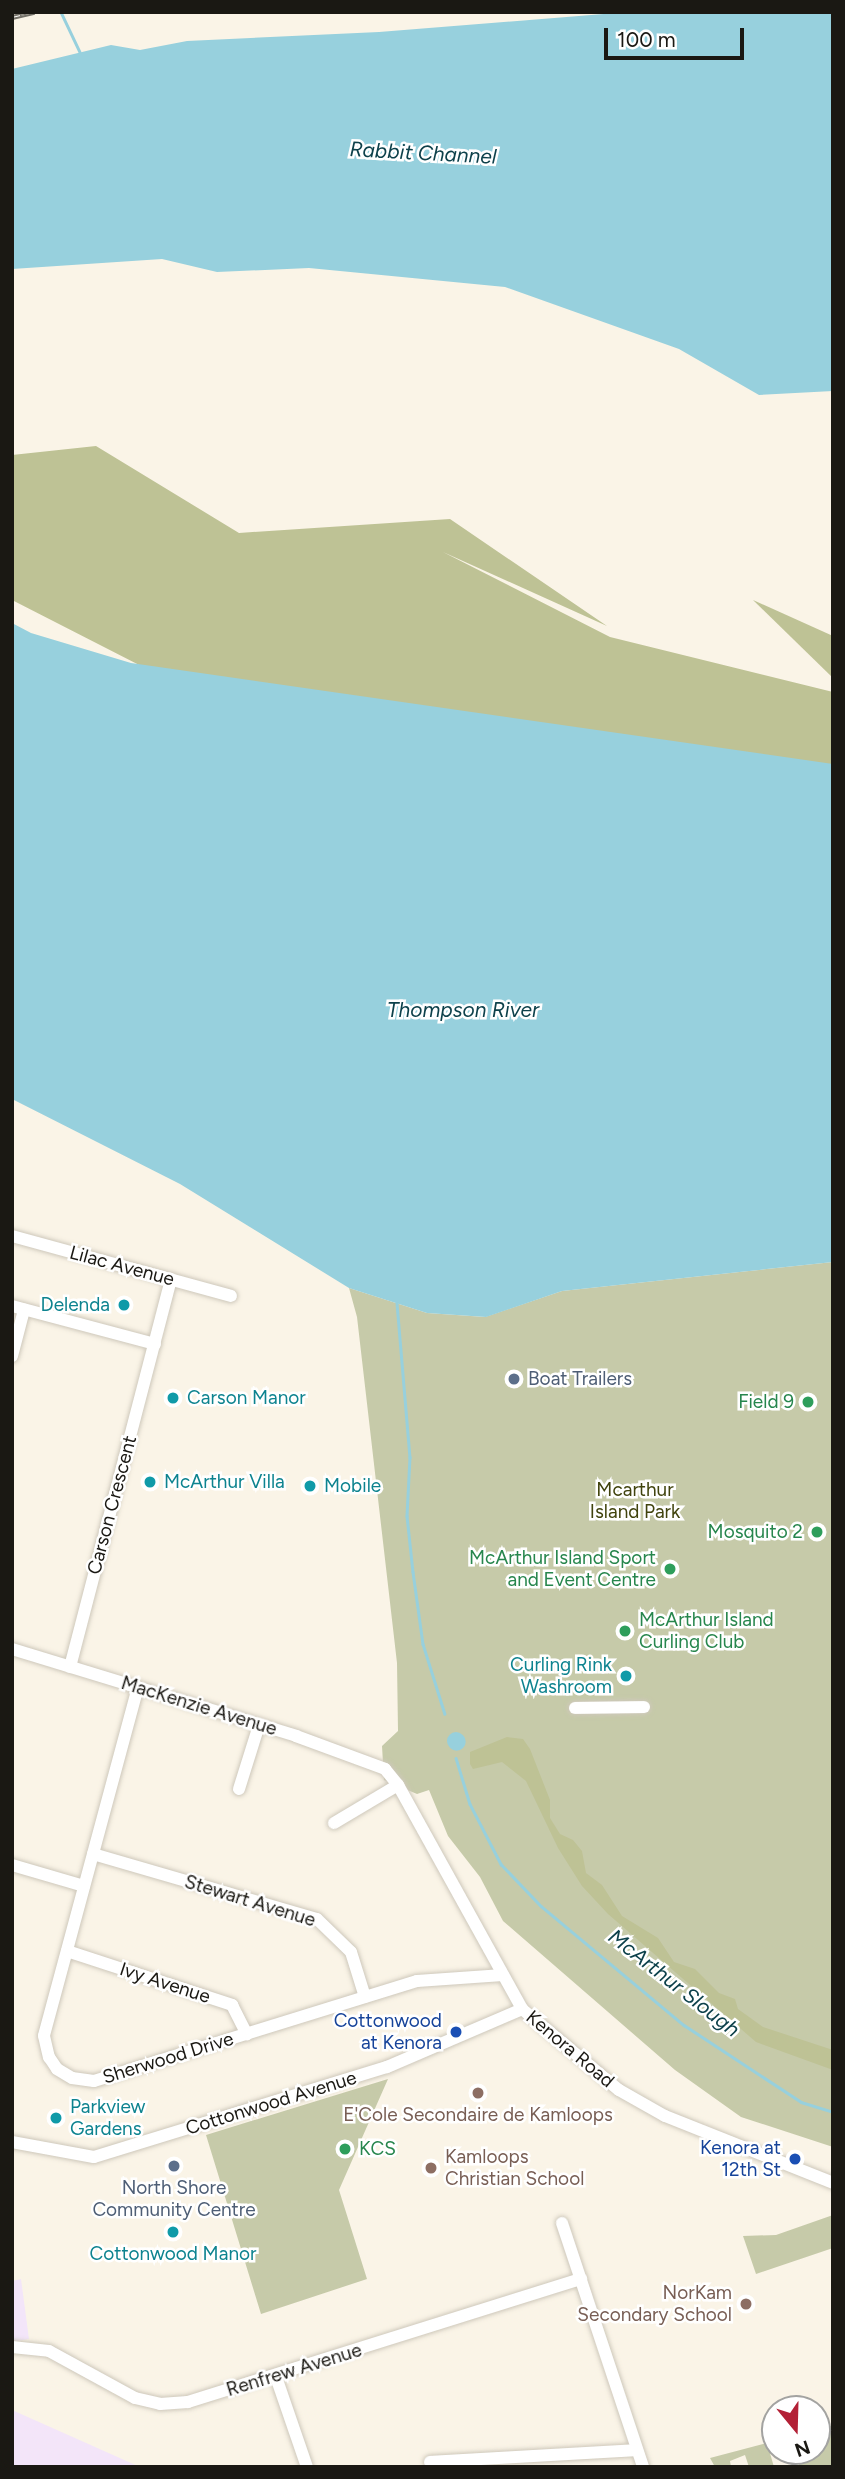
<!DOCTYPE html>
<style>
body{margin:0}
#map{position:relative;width:845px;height:2479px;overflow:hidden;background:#faf4e7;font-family:Figtree,sans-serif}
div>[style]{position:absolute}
.commercial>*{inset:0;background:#f3e5f9}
.green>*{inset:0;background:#c6caa9}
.forest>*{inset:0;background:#bec295}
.water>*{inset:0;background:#97d0dd}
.stream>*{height:2.5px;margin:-1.25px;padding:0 1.25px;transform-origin:1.25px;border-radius:1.25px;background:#97d0dd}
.river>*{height:18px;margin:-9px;padding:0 9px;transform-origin:9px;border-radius:9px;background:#97d0dd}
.roads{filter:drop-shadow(0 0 2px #cec8bb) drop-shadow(0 0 2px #cec8bb)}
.minor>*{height:12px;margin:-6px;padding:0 6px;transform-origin:6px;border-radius:6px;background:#fff}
.rail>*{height:5px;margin-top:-2.5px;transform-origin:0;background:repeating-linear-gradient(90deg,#fff 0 8px,#737068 0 16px);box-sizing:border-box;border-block:2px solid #737068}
.dots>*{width:19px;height:19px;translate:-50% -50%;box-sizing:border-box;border:4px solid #fff;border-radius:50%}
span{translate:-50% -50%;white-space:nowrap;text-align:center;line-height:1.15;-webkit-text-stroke:5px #fff;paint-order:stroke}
.street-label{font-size:19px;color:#1a1813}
.culture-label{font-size:19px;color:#0d838f}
.right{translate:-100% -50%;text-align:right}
.left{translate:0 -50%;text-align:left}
.service-label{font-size:19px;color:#4e5e75}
.leisure-label{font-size:19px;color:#27864d}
.park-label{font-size:19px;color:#40430d}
.transit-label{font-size:19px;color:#164399}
.education-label{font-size:19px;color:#785e54}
.water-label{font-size:21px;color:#0d414b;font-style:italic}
.frame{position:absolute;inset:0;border:14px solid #1a1813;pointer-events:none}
.north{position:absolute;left:761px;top:2395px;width:70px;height:70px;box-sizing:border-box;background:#fff;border:2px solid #a3a3a1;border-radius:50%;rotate:161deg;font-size:19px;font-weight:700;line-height:28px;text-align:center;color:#1a1813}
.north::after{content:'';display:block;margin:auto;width:24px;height:32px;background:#b32136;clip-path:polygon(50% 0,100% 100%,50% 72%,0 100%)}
.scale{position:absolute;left:604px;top:28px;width:140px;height:32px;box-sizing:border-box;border:4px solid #1a1813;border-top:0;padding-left:9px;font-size:21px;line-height:24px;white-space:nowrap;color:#1a1813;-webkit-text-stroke:5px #fff;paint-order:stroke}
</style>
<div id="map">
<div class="commercial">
<i style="clip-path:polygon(21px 2279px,29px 2339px,12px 2342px,12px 2281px)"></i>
<i style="clip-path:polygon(12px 2410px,140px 2467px,12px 2467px)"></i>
</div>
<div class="green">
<i style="clip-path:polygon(833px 1262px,833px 2147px,741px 2117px,675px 2070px,503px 1921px,480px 1877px,448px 1836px,429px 1790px,417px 1794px,384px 1780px,382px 1746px,398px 1731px,397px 1663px,357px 1317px,349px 1288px,427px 1313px,485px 1317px,562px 1291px)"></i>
<i style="clip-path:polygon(388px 2079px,339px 2190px,367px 2279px,261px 2314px,206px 2135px)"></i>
<i style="clip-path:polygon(833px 2215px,833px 2248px,756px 2274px,743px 2236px,776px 2235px)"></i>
<i style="clip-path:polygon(833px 2425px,833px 2467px,800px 2467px,794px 2451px,817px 2451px,817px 2431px)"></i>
<i style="clip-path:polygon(767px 2443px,774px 2467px,749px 2467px,745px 2455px,730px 2461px,731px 2467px,715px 2467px,710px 2458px)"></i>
</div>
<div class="forest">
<i style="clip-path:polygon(96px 446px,239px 533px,450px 519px,607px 626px,443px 552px,610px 637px,833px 692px,833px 808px,290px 742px,12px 600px,12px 455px)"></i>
<i style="clip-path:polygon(753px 600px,833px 636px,833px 678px)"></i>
<i style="clip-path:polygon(507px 1737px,523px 1739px,530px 1749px,550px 1800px,550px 1818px,560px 1834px,573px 1840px,582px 1851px,586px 1873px,602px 1885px,622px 1916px,658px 1938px,674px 1962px,695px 1969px,719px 1993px,735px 1999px,738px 2009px,763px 2027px,833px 2050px,833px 2070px,756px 2042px,608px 1914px,582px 1886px,558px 1848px,526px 1781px,502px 1762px,473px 1769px,470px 1764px,470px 1752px)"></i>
</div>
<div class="water">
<i style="clip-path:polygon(628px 12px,833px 12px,833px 391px,759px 395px,679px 349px,505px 287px,309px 268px,217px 272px,162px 259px,12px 269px,12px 69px,111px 45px,140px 50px,187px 41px,379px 32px)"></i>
<i style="clip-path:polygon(12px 623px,31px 633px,131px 663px,833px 764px,833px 1262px,562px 1291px,486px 1317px,427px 1313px,349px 1288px,180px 1184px,12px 1099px)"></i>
</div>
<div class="stream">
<i style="left:61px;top:12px;width:44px;rotate:64.6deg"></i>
<i style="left:397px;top:1303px;width:155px;rotate:85.2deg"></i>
<i style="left:410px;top:1457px;width:59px;rotate:92.9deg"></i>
<i style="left:407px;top:1516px;width:56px;rotate:83.9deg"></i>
<i style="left:413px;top:1572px;width:73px;rotate:82.1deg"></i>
<i style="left:423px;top:1644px;width:73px;rotate:72.6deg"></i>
<i style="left:456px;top:1758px;width:48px;rotate:73.1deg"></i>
<i style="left:470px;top:1804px;width:68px;rotate:62.7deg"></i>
<i style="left:501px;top:1864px;width:58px;rotate:46.4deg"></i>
<i style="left:541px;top:1906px;width:186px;rotate:39.8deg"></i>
<i style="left:684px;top:2025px;width:140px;rotate:33.3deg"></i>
<i style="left:801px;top:2102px;width:34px;rotate:17deg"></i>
</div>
<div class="river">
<i style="left:456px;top:1741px;width:1px;rotate:45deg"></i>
</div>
<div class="roads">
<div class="minor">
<i style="left:12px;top:1236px;width:227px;rotate:15.3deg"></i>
<i style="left:12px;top:1306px;width:148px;rotate:14.9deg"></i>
<i style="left:12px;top:1356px;width:48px;rotate:-75.4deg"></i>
<i style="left:12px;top:1649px;width:297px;rotate:17deg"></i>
<i style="left:296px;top:1736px;width:95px;rotate:20.3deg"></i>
<i style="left:385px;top:1769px;width:21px;rotate:51deg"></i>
<i style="left:398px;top:1785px;width:256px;rotate:61deg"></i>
<i style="left:522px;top:2009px;width:126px;rotate:39.9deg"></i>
<i style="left:619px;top:2090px;width:53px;rotate:29.5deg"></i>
<i style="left:665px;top:2116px;width:181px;rotate:21.7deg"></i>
<i style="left:70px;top:1667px;width:401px;rotate:-75.4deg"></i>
<i style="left:138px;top:1687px;width:361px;rotate:105.1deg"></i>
<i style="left:44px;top:2036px;width:22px;rotate:77deg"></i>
<i style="left:49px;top:2057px;width:14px;rotate:56deg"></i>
<i style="left:57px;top:2069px;width:17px;rotate:31deg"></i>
<i style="left:72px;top:2078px;width:22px;rotate:8deg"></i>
<i style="left:94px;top:2081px;width:338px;rotate:-17.2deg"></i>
<i style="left:417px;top:1981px;width:86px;rotate:-4deg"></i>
<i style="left:575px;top:1708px;width:69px;rotate:-0.8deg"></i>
<i style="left:239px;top:1789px;width:67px;rotate:-72.6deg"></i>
<i style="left:334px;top:1823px;width:74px;rotate:-30.7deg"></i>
<i style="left:93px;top:1854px;width:233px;rotate:16.2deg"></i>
<i style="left:317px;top:1919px;width:47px;rotate:44.1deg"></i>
<i style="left:351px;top:1952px;width:47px;rotate:72.7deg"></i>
<i style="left:12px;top:1865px;width:75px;rotate:16.3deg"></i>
<i style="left:67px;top:1951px;width:174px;rotate:18.1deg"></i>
<i style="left:232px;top:2005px;width:33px;rotate:63deg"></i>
<i style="left:12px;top:2142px;width:83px;rotate:10.4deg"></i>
<i style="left:94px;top:2157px;width:307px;rotate:-17.1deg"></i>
<i style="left:387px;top:2067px;width:147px;rotate:-23.2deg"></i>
<i style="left:562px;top:2223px;width:257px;rotate:71.6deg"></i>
<i style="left:12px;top:2347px;width:37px;rotate:6deg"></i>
<i style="left:49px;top:2351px;width:98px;rotate:28.7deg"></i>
<i style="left:135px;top:2398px;width:26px;rotate:13deg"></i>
<i style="left:160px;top:2404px;width:28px;rotate:-4deg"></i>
<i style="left:188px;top:2402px;width:412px;rotate:-17.4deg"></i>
<i style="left:276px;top:2377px;width:95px;rotate:71deg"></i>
<i style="left:430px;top:2462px;width:207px;rotate:-3.3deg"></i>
</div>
</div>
<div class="rail">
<i style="left:12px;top:17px;width:23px;rotate:-13deg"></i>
</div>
<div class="dots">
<i style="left:124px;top:1305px;background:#0f9aa8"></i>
<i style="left:514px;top:1379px;background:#5c6f8a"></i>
<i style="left:173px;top:1398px;background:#0f9aa8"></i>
<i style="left:808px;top:1402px;background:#2e9e5b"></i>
<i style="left:150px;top:1482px;background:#0f9aa8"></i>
<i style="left:310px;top:1486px;background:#0f9aa8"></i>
<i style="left:817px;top:1532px;background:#2e9e5b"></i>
<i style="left:670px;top:1569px;background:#2e9e5b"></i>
<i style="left:625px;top:1631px;background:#2e9e5b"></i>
<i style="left:626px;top:1676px;background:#0f9aa8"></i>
<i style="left:456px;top:2032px;background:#1a4fb4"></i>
<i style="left:478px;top:2093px;background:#8d6e63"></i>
<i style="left:56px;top:2118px;background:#0f9aa8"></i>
<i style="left:345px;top:2149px;background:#2e9e5b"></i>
<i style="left:795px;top:2159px;background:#1a4fb4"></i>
<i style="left:174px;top:2166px;background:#5c6f8a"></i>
<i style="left:431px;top:2168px;background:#8d6e63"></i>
<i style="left:173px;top:2232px;background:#0f9aa8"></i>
<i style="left:746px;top:2304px;background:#8d6e63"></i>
</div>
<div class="street-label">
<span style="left:122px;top:1266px;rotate:15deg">Lilac Avenue</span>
<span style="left:112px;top:1505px;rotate:-75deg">Carson Crescent</span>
<span style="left:199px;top:1706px;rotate:17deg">MacKenzie Avenue</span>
<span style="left:250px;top:1901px;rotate:17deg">Stewart Avenue</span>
<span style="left:165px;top:1983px;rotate:18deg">Ivy Avenue</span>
<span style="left:570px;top:2049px;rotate:40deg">Kenora Road</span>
<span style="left:168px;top:2058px;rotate:-17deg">Sherwood Drive</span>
<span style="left:271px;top:2103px;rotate:-17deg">Cottonwood Avenue</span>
<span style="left:294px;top:2370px;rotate:-17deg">Renfrew Avenue</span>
</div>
<div class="culture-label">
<span class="right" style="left:110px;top:1305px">Delenda</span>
<span class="left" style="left:187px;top:1398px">Carson Manor</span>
<span class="left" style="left:164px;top:1482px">McArthur Villa</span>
<span class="left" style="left:324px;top:1486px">Mobile</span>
<span class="right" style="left:612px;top:1676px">Curling Rink<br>Washroom</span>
<span class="left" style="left:70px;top:2118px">Parkview<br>Gardens</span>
<span style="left:173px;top:2254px">Cottonwood Manor</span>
</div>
<div class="service-label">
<span class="left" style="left:528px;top:1379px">Boat Trailers</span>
<span style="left:174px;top:2199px">North Shore<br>Community Centre</span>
</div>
<div class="leisure-label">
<span class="right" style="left:794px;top:1402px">Field 9</span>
<span class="right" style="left:803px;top:1532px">Mosquito 2</span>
<span class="right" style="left:656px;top:1569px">McArthur Island Sport<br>and Event Centre</span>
<span class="left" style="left:639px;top:1631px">McArthur Island<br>Curling Club</span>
<span class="left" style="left:359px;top:2149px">KCS</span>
</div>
<div class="park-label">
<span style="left:635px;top:1501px">Mcarthur<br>Island Park</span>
</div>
<div class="transit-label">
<span class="right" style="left:442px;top:2032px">Cottonwood<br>at Kenora</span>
<span class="right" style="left:781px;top:2159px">Kenora at<br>12th St</span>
</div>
<div class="education-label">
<span style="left:478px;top:2115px">E'Cole Secondaire de Kamloops</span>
<span class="left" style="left:445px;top:2168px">Kamloops<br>Christian School</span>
<span class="right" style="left:732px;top:2304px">NorKam<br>Secondary School</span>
</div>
<div class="water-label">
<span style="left:423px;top:153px;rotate:3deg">Rabbit Channel</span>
<span style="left:463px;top:1010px">Thompson River</span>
<span style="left:674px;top:1983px;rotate:38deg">McArthur Slough</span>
</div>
<div class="frame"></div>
<div class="north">N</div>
<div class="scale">100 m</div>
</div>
